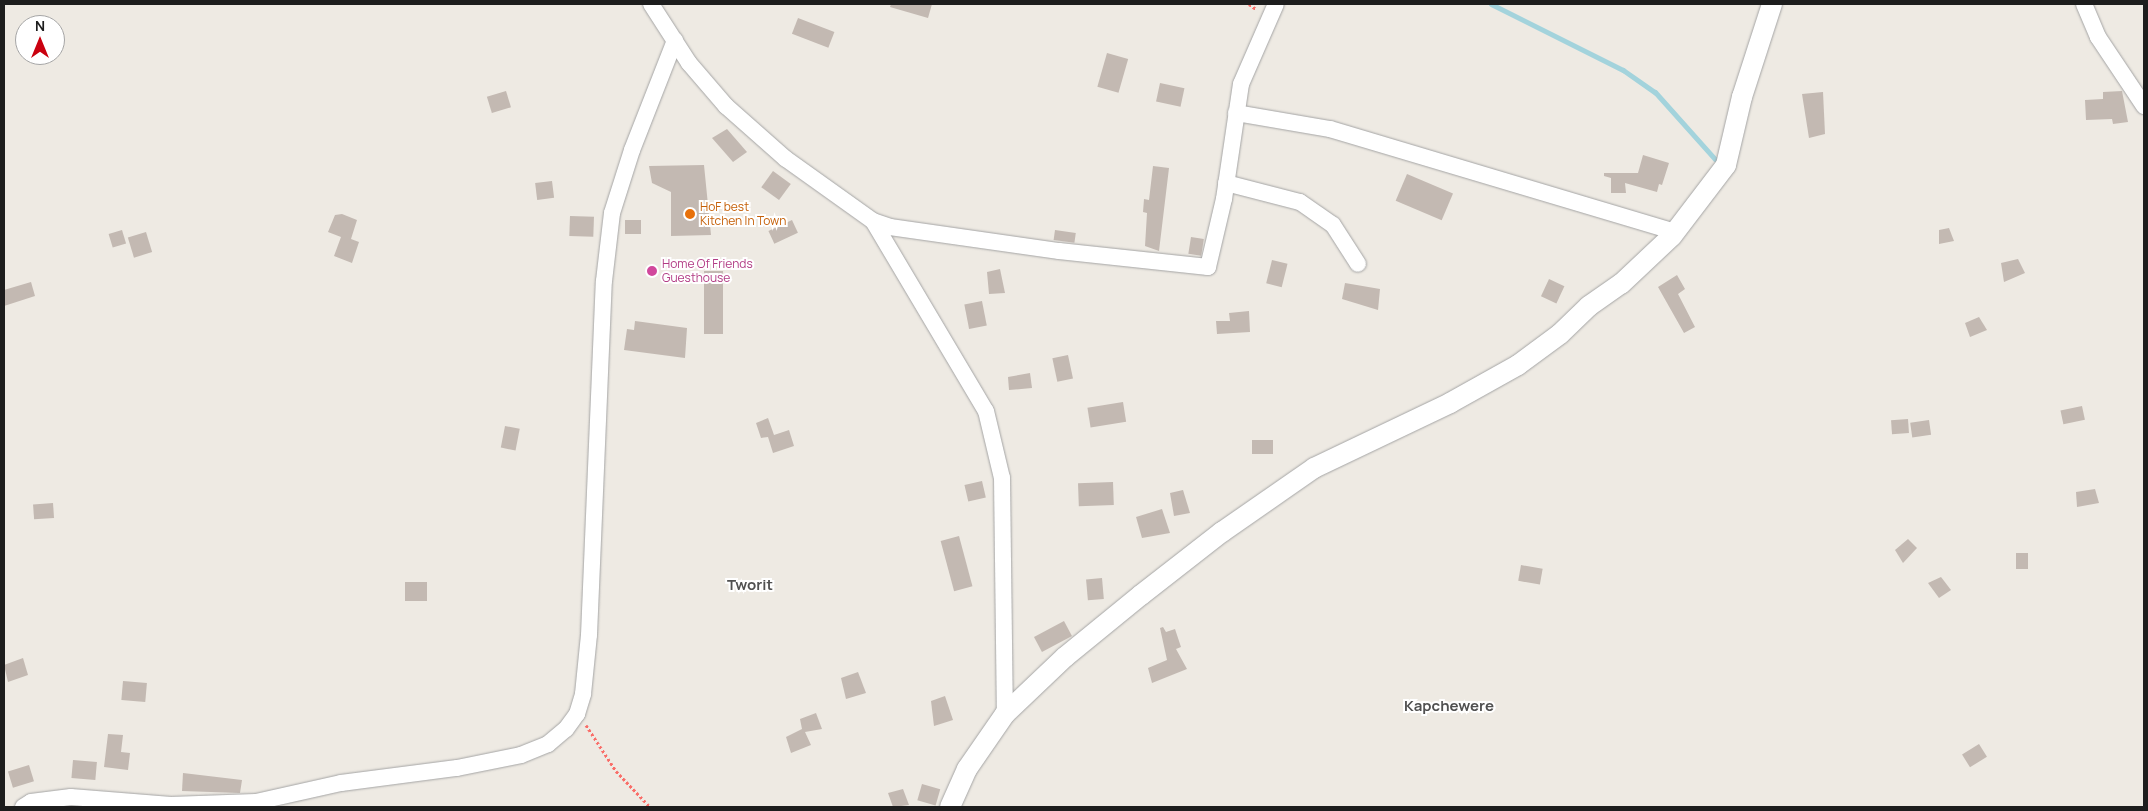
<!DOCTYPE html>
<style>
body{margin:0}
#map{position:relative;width:2148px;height:811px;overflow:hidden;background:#eeeae3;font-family:Manrope,sans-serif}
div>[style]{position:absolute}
.stream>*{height:5px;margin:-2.5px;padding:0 2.5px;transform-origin:2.5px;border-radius:2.5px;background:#a3d3dc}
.building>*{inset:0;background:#c3b9b2;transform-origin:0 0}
.path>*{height:3px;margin-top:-1.5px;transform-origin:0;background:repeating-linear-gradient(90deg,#f96e69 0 2.5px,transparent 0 5px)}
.roads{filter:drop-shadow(0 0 1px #a4a4a4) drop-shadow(0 0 1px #a4a4a4)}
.minor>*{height:16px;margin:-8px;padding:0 8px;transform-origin:8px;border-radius:8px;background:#fff}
.tertiary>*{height:20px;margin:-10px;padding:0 10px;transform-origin:10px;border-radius:10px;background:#fff}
.dots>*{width:14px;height:14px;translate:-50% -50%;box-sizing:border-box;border:2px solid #fff;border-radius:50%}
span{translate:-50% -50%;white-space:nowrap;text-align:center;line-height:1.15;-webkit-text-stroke:4px #fff;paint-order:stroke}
.food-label{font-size:12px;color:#c56008}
.left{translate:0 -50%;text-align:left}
.hotel-label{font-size:12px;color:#b23c85}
.quarter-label{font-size:15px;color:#505050;font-weight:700}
.frame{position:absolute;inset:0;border:5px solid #1d1d1d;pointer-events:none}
.north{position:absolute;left:15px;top:15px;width:50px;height:50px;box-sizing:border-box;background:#fff;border:1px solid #a5a5a5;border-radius:50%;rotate:0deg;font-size:14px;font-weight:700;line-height:20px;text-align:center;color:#1d1d1d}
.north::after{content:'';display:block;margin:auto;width:18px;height:22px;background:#ca010f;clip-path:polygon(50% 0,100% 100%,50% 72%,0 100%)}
</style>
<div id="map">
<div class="stream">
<i style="left:1491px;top:4px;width:148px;rotate:26.6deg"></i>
<i style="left:1623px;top:70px;width:39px;rotate:35deg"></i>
<i style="left:1655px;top:92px;width:90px;rotate:48.2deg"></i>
</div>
<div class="building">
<i style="clip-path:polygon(891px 4px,932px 4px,928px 18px,890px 7px)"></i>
<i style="left:798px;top:18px;width:39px;height:17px;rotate:21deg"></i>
<i style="left:1107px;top:53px;width:22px;height:35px;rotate:16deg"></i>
<i style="left:1160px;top:83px;width:25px;height:19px;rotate:12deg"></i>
<i style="left:506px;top:91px;width:17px;height:20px;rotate:73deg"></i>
<i style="clip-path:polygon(2122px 91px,2128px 122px,2113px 124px,2112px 119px,2086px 120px,2085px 100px,2103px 99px,2103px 92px)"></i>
<i style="clip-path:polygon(1823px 92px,1825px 134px,1809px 138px,1802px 94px)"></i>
<i style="clip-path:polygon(727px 129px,747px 152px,733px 162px,712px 138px)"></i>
<i style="clip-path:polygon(1643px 155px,1669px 163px,1662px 185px,1659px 184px,1657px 192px,1625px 183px,1626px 193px,1611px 193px,1611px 178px,1604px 176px,1604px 173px,1638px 173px)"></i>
<i style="clip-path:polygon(704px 165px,711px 235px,671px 236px,671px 192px,652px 183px,649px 166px)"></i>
<i style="clip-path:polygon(1153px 166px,1169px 168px,1159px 251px,1145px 246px,1147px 213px,1143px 212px,1144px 199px,1149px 200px)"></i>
<i style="left:773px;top:171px;width:22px;height:20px;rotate:36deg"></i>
<i style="left:1407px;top:174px;width:50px;height:29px;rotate:23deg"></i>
<i style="left:552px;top:181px;width:17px;height:17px;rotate:83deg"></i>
<i style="clip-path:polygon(342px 214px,357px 220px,351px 239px,359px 242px,352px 263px,334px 256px,341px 237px,328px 232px,335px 215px)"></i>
<i style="left:570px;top:216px;width:24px;height:20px;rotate:2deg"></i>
<i style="left:625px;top:220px;width:16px;height:14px"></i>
<i style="left:792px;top:220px;width:14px;height:26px;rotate:65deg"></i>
<i style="clip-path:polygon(1949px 228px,1954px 241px,1939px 244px,1939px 230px)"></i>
<i style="left:122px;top:230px;width:14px;height:14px;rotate:73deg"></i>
<i style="left:1055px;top:230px;width:21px;height:10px;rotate:8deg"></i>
<i style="left:146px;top:232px;width:21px;height:19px;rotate:73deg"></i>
<i style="left:1191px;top:237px;width:13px;height:17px;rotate:9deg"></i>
<i style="clip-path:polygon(2018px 259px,2025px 273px,2004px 282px,2001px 263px)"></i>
<i style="left:1272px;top:260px;width:16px;height:24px;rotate:14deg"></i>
<i style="clip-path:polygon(1000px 269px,1005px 293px,989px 294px,987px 272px)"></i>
<i style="left:704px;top:271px;width:19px;height:63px"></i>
<i style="clip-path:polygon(1677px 275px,1685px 289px,1678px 294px,1695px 327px,1684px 333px,1658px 287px)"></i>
<i style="left:1549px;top:279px;width:17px;height:19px;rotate:25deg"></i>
<i style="clip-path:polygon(31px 282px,35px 296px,4px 306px,4px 290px)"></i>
<i style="clip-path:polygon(1345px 283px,1380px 289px,1378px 310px,1342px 299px)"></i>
<i style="left:982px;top:301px;width:25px;height:18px;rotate:79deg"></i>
<i style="clip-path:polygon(1249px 311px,1250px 332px,1217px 334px,1216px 321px,1230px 321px,1229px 313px)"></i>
<i style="clip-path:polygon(1979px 317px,1987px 330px,1970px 337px,1965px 323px)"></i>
<i style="clip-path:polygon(635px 321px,687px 328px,685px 358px,624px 350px,627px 329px,634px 330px)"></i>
<i style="left:1068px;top:355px;width:24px;height:16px;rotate:78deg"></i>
<i style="clip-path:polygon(1030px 373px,1032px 388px,1009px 390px,1008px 377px)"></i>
<i style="left:1123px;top:402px;width:20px;height:36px;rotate:81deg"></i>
<i style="left:2082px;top:406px;width:14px;height:22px;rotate:78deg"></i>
<i style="clip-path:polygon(768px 418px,774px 435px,789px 430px,794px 446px,773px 453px,768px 437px,761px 438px,756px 423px)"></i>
<i style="left:1908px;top:419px;width:14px;height:17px;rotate:86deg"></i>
<i style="left:1929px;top:420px;width:15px;height:19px;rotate:82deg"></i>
<i style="left:505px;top:426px;width:15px;height:22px;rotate:11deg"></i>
<i style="left:1252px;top:440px;width:21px;height:14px"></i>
<i style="left:982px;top:481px;width:17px;height:18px;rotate:77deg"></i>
<i style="left:1113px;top:482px;width:23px;height:35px;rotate:88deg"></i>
<i style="clip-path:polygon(2095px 489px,2099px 503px,2077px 507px,2076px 492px)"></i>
<i style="clip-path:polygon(1183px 490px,1190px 513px,1174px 516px,1170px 493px)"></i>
<i style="left:53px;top:503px;width:15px;height:20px;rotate:86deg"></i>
<i style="clip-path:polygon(1162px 509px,1170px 533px,1142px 538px,1136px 517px)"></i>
<i style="left:959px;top:536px;width:52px;height:19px;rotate:75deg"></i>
<i style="clip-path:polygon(1908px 539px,1917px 548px,1903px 563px,1895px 550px)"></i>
<i style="left:2016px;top:553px;width:12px;height:16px"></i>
<i style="left:1521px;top:565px;width:22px;height:16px;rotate:10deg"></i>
<i style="clip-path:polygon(1941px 577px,1951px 590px,1939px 598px,1928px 583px)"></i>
<i style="left:1102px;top:578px;width:21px;height:16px;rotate:85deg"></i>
<i style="left:405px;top:582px;width:22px;height:19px"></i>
<i style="left:1064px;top:621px;width:17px;height:34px;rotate:62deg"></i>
<i style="clip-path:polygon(1163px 627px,1166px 632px,1175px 629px,1181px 647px,1176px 649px,1187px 669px,1152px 683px,1148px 668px,1167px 660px,1160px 628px)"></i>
<i style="clip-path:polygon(23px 658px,28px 675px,8px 682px,4px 665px)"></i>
<i style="clip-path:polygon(858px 672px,866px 693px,846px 699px,841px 678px)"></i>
<i style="left:123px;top:681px;width:24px;height:19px;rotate:5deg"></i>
<i style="clip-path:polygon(945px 696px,953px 720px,934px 726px,931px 701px)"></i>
<i style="clip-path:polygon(816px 713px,822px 729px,805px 732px,811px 745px,791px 753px,786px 737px,802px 729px,800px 719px)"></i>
<i style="clip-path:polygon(108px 734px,123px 735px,121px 752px,130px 753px,128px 770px,104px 767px)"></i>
<i style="left:1979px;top:744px;width:15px;height:20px;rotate:58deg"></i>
<i style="left:73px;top:760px;width:24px;height:18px;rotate:5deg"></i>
<i style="left:29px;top:765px;width:17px;height:22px;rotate:73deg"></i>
<i style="clip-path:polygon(183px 773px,242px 780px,240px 793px,182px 791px)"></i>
<i style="left:922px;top:784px;width:19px;height:17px;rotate:16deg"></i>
<i style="clip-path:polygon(903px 789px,909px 805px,893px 807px,888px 793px)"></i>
</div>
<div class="path">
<i style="left:1249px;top:4px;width:9px;rotate:36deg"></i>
<i style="left:586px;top:725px;width:55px;rotate:56.9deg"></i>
<i style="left:616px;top:771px;width:50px;rotate:46.6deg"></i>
</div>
<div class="roads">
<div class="minor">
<i style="left:651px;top:4px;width:70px;rotate:57.2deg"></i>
<i style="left:689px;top:63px;width:57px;rotate:49.3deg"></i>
<i style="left:726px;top:106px;width:80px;rotate:41.5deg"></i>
<i style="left:786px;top:159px;width:107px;rotate:35.5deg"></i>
<i style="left:873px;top:221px;width:221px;rotate:59.3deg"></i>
<i style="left:986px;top:411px;width:69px;rotate:76.6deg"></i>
<i style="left:1002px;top:478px;width:236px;rotate:89.3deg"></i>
<i style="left:2084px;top:4px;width:36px;rotate:67deg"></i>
<i style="left:2098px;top:37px;width:83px;rotate:56.3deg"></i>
<i style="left:1236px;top:113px;width:95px;rotate:9.7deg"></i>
<i style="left:1330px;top:129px;width:360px;rotate:16.6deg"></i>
<i style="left:1226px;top:183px;width:76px;rotate:14.4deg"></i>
<i style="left:1300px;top:202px;width:40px;rotate:34.9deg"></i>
<i style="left:1333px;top:225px;width:46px;rotate:57.3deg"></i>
<i style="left:873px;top:221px;width:18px;rotate:19deg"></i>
<i style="left:890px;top:227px;width:171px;rotate:8.1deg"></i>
<i style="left:1059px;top:251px;width:150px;rotate:6.1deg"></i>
<i style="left:1208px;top:267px;width:70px;rotate:-76.8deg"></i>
<i style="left:1224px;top:199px;width:116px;rotate:-81.6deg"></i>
<i style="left:1241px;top:84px;width:87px;rotate:-66.4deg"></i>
<i style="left:23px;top:807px;width:9px;rotate:-32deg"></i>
<i style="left:31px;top:802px;width:40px;rotate:-7.1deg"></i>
<i style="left:71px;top:797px;width:100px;rotate:4.6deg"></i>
<i style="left:171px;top:805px;width:85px;rotate:-2deg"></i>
<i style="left:256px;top:802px;width:87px;rotate:-12.6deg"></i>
<i style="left:341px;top:783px;width:117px;rotate:-7.4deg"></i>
<i style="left:457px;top:768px;width:65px;rotate:-11.5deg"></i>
<i style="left:521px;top:755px;width:29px;rotate:-22deg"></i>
<i style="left:548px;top:744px;width:23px;rotate:-40deg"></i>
<i style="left:566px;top:729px;width:19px;rotate:-54deg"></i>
<i style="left:577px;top:714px;width:21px;rotate:-73deg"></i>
<i style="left:583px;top:694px;width:59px;rotate:-84.2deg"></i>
<i style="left:589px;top:635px;width:354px;rotate:-87.6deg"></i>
<i style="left:604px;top:281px;width:68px;rotate:-83.3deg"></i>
<i style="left:612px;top:213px;width:66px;rotate:-72.4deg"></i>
<i style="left:632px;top:150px;width:118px;rotate:-68.6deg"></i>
</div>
<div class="tertiary">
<i style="left:950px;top:807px;width:42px;rotate:-65.9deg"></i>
<i style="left:967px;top:769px;width:67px;rotate:-55.4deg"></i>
<i style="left:1005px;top:714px;width:83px;rotate:-43.5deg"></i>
<i style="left:1065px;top:657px;width:98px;rotate:-39.2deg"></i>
<i style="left:1141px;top:595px;width:103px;rotate:-37.9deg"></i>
<i style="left:1222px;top:532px;width:112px;rotate:-34.8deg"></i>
<i style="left:1314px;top:468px;width:151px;rotate:-25.5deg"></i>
<i style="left:1450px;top:403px;width:78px;rotate:-29.2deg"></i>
<i style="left:1518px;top:365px;width:52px;rotate:-36.4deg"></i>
<i style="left:1560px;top:334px;width:40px;rotate:-44deg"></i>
<i style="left:1589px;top:306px;width:39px;rotate:-35deg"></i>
<i style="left:1621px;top:284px;width:70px;rotate:-43.3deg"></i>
<i style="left:1672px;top:236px;width:89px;rotate:-52.7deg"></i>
<i style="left:1726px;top:165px;width:70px;rotate:-76.8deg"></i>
<i style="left:1742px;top:97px;width:98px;rotate:-72.1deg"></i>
</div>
</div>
<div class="dots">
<i style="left:690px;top:214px;background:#e8710a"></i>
<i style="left:652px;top:271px;background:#d1479c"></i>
</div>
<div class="food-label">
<span class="left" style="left:700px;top:214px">HoF best<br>Kitchen In Town</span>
</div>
<div class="hotel-label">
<span class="left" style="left:662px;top:271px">Home Of Friends<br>Guesthouse</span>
</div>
<div class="quarter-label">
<span style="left:750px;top:585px">Tworit</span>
<span style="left:1449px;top:706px">Kapchewere</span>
</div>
<div class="frame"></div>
<div class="north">N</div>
</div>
